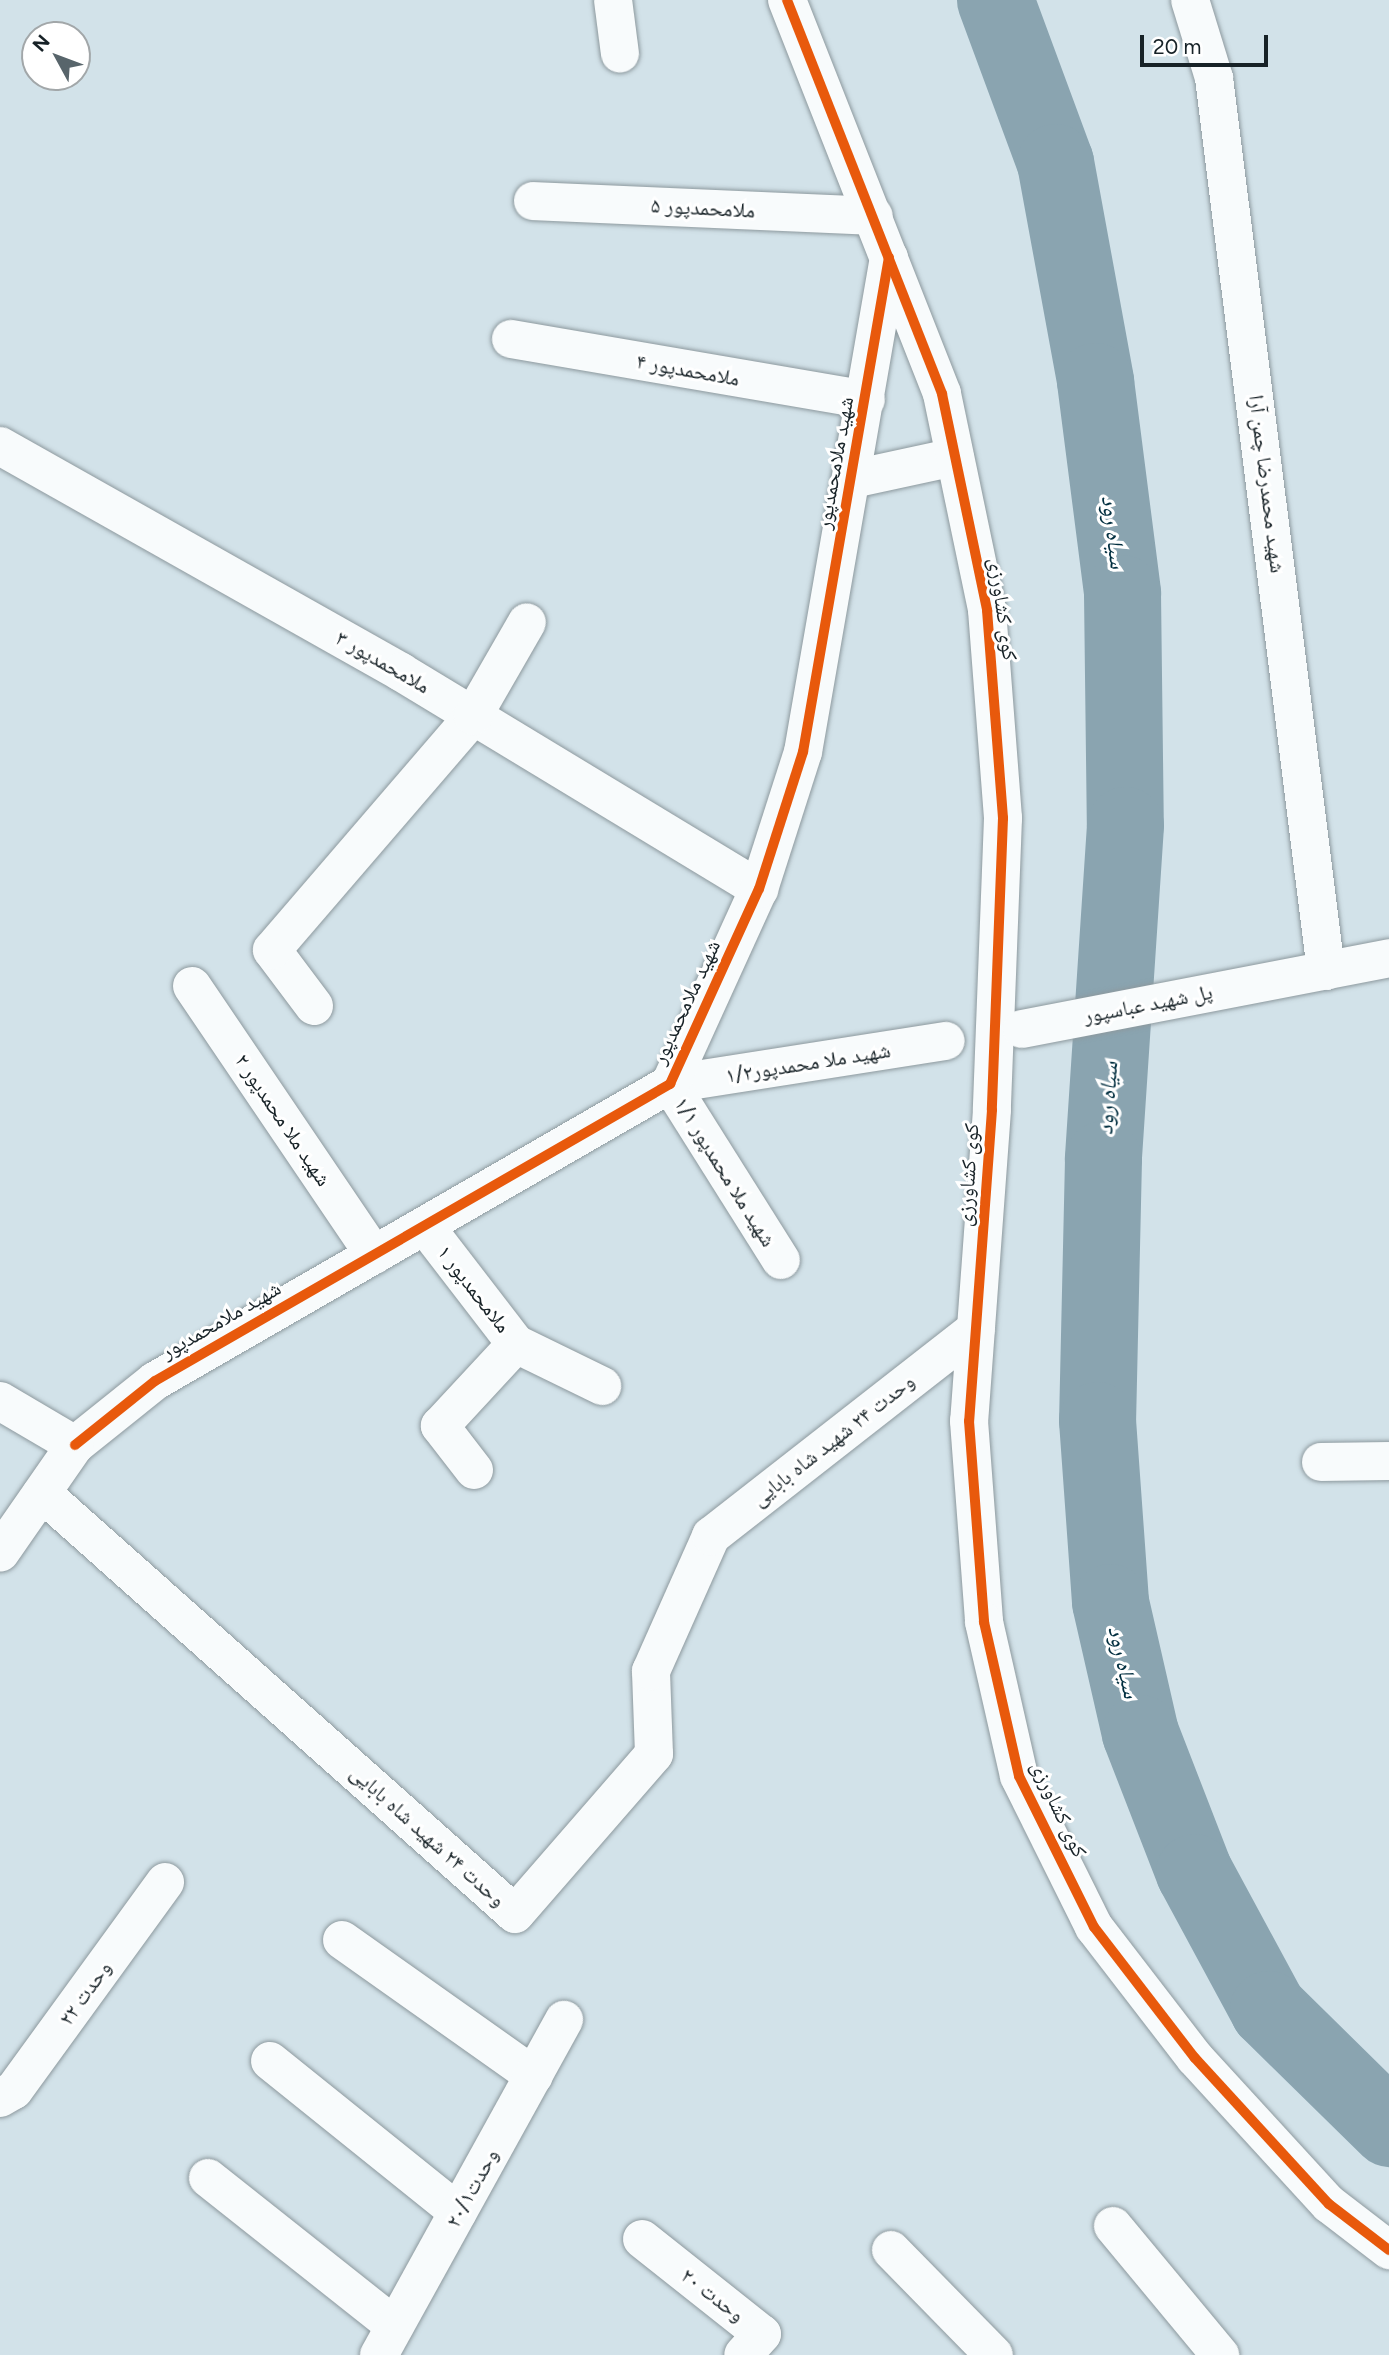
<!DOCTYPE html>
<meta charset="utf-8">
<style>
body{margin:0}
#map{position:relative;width:1389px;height:2355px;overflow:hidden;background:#d2e2e9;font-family:Figtree,"Noto Naskh Arabic",sans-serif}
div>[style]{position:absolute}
.river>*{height:77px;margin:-38.5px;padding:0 38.5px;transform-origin:38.5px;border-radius:38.5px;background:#8aa4b0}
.roads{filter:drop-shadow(0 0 2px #8d999e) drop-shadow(0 0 2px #8d999e)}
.street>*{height:38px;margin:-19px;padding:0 19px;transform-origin:19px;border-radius:19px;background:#f8fbfc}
.secondary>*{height:38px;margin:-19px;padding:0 19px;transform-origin:19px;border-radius:19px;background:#f8fbfc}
.cycleway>*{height:10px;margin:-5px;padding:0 5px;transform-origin:5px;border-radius:5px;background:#e8590c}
span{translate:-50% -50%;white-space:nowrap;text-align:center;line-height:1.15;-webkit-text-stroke:6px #fff;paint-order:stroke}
.street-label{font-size:21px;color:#172227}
.water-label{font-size:23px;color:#002e3f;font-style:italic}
.north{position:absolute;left:21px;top:21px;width:70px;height:70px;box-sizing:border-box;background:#fff;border:2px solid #a2a7a9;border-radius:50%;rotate:311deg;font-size:19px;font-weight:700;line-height:28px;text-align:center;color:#172227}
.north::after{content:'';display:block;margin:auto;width:24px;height:32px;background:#58656b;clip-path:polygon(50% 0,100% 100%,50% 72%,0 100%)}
.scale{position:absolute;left:1140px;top:35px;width:128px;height:32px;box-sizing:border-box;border:4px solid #172227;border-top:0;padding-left:9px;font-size:21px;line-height:24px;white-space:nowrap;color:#172227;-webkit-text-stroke:5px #fff;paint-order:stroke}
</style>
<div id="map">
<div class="river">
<i style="left:995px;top:0;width:173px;rotate:69.7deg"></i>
<i style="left:1055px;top:162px;width:223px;rotate:79.6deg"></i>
<i style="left:1095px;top:381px;width:214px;rotate:82.7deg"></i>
<i style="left:1122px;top:593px;width:232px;rotate:89.3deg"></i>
<i style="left:1125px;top:825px;width:335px;rotate:93.8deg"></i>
<i style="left:1103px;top:1159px;width:261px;rotate:91.3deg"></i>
<i style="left:1097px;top:1420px;width:182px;rotate:85.9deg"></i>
<i style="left:1110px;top:1602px;width:134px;rotate:77.1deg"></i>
<i style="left:1140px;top:1733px;width:149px;rotate:68.8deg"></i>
<i style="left:1194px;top:1872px;width:156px;rotate:61.6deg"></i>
<i style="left:1268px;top:2009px;width:170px;rotate:44.5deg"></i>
</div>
<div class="roads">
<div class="street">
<i style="left:613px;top:0;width:54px;rotate:82.6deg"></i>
<i style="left:1190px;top:0;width:82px;rotate:72.9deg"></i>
<i style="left:1214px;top:78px;width:900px;rotate:82.85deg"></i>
<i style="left:533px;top:201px;width:341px;rotate:2.5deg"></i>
<i style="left:511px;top:339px;width:360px;rotate:9.7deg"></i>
<i style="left:0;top:446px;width:460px;rotate:29.4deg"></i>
<i style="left:401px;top:672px;width:419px;rotate:31.2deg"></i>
<i style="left:853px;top:479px;width:104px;rotate:-12.2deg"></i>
<i style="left:192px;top:986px;width:325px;rotate:55.9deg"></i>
<i style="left:314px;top:1006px;width:70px;rotate:-126.9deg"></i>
<i style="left:272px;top:950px;width:308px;rotate:-49.3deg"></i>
<i style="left:473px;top:716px;width:108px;rotate:-60.1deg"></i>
<i style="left:670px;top:1084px;width:279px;rotate:-8.9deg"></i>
<i style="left:670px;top:1084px;width:208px;rotate:57.8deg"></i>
<i style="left:425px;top:1226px;width:149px;rotate:52.4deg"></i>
<i style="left:516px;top:1344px;width:96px;rotate:26deg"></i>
<i style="left:75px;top:1445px;width:102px;rotate:-38.7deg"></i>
<i style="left:155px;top:1381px;width:595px;rotate:-29.97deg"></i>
<i style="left:670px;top:1084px;width:214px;rotate:-65.5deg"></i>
<i style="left:759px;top:889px;width:144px;rotate:-72.2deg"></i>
<i style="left:803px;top:752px;width:502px;rotate:-80.14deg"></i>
<i style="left:1321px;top:1462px;width:68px;rotate:-0.8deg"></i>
<i style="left:474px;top:1470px;width:56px;rotate:-127.7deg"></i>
<i style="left:440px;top:1426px;width:112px;rotate:-47.2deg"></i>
<i style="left:42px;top:1493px;width:633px;rotate:41.67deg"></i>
<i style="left:515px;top:1914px;width:212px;rotate:-49deg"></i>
<i style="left:654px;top:1754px;width:83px;rotate:-92.1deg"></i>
<i style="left:651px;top:1671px;width:148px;rotate:-66deg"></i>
<i style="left:711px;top:1536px;width:336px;rotate:-38deg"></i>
<i style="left:342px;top:1940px;width:235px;rotate:35.3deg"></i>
<i style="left:270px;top:2061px;width:241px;rotate:38.8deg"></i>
<i style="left:0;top:2098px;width:16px;rotate:-30deg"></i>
<i style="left:14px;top:2090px;width:257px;rotate:-54deg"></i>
<i style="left:208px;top:2178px;width:238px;rotate:38.4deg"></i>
<i style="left:1113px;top:2226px;width:168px;rotate:50.3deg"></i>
<i style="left:642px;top:2239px;width:153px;rotate:38.4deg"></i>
<i style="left:762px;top:2334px;width:28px;rotate:132deg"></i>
<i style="left:891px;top:2250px;width:147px;rotate:45.6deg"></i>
<i style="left:379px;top:2355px;width:383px;rotate:-61.1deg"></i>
</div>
<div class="secondary">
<i style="left:787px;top:0;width:423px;rotate:68.5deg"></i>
<i style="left:942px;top:394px;width:221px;rotate:78.2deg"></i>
<i style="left:987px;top:610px;width:209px;rotate:85.6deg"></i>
<i style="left:1003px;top:818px;width:292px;rotate:92.2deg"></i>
<i style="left:992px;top:1110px;width:312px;rotate:94.2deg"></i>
<i style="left:969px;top:1421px;width:202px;rotate:85.7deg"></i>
<i style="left:984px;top:1622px;width:158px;rotate:77.2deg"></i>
<i style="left:1019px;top:1776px;width:169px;rotate:63.6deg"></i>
<i style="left:1094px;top:1927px;width:165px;rotate:52.4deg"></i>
<i style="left:1195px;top:2058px;width:198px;rotate:47.5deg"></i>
<i style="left:1329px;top:2204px;width:76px;rotate:37.5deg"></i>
<i style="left:1022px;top:1029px;width:374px;rotate:-10.9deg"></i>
<i style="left:0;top:1401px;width:87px;rotate:30.4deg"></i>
<i style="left:75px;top:1445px;width:131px;rotate:124.8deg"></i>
</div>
</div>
<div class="cycleway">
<i style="left:787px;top:0;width:423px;rotate:68.5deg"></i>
<i style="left:942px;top:394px;width:221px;rotate:78.2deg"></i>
<i style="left:987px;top:610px;width:209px;rotate:85.6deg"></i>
<i style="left:1003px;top:818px;width:292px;rotate:92.2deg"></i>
<i style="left:992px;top:1110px;width:312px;rotate:94.2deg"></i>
<i style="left:969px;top:1421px;width:202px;rotate:85.7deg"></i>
<i style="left:984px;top:1622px;width:158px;rotate:77.2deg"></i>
<i style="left:1019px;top:1776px;width:169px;rotate:63.6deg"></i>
<i style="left:1094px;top:1927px;width:165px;rotate:52.4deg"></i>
<i style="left:1195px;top:2058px;width:198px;rotate:47.5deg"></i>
<i style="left:1329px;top:2204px;width:76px;rotate:37.5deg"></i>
<i style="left:75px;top:1445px;width:102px;rotate:-38.7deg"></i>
<i style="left:155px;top:1381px;width:595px;rotate:-29.97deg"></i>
<i style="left:670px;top:1084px;width:214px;rotate:-65.5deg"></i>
<i style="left:759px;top:889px;width:144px;rotate:-72.2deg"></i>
<i style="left:803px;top:752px;width:502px;rotate:-80.14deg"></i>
</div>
<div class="street-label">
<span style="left:703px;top:208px;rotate:3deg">ملامحمدپور ۵</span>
<span style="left:688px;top:370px;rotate:10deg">ملامحمدپور ۴</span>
<span style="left:835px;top:463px;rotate:-80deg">شهید ملامحمدپور</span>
<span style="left:1267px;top:484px;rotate:83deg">شهید محمدرضا چمن آرا</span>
<span style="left:1003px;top:609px;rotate:82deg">کوی کشاورزی</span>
<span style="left:383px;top:662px;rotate:30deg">ملامحمدپور ۳</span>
<span style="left:686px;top:1002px;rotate:-65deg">شهید ملامحمدپور</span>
<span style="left:1148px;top:1004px;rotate:-11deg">پل شهید عباسپور</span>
<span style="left:808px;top:1063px;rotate:-9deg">شهید ملا محمدپور۱/۲</span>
<span style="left:283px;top:1120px;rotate:56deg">شهید ملا محمدپور ۲</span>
<span style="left:725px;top:1172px;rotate:58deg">شهید ملا محمدپور ۱/۱</span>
<span style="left:968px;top:1175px;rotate:-86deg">کوی کشاورزی</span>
<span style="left:474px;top:1289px;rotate:52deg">ملامحمدپور ۱</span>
<span style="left:221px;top:1320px;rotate:-30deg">شهید ملامحمدپور</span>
<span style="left:833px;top:1440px;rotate:-38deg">وحدت ۲۴ شهید شاه بابایی</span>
<span style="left:1059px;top:1809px;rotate:65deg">کوی کشاورزی</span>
<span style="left:428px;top:1836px;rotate:42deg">وحدت ۲۴ شهید شاه بابایی</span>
<span style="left:85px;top:1993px;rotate:-54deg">وحدت ۲۲</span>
<span style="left:472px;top:2188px;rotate:-61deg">وحدت۲۰/۱</span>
<span style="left:713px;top:2295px;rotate:38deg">وحدت ۲۰</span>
</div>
<div class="water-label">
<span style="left:1114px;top:532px;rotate:83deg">سیاه رود</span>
<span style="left:1107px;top:1098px;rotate:-86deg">سیاه رود</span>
<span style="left:1124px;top:1662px;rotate:77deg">سیاه رود</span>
</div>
<div class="north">N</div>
<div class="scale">20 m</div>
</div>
